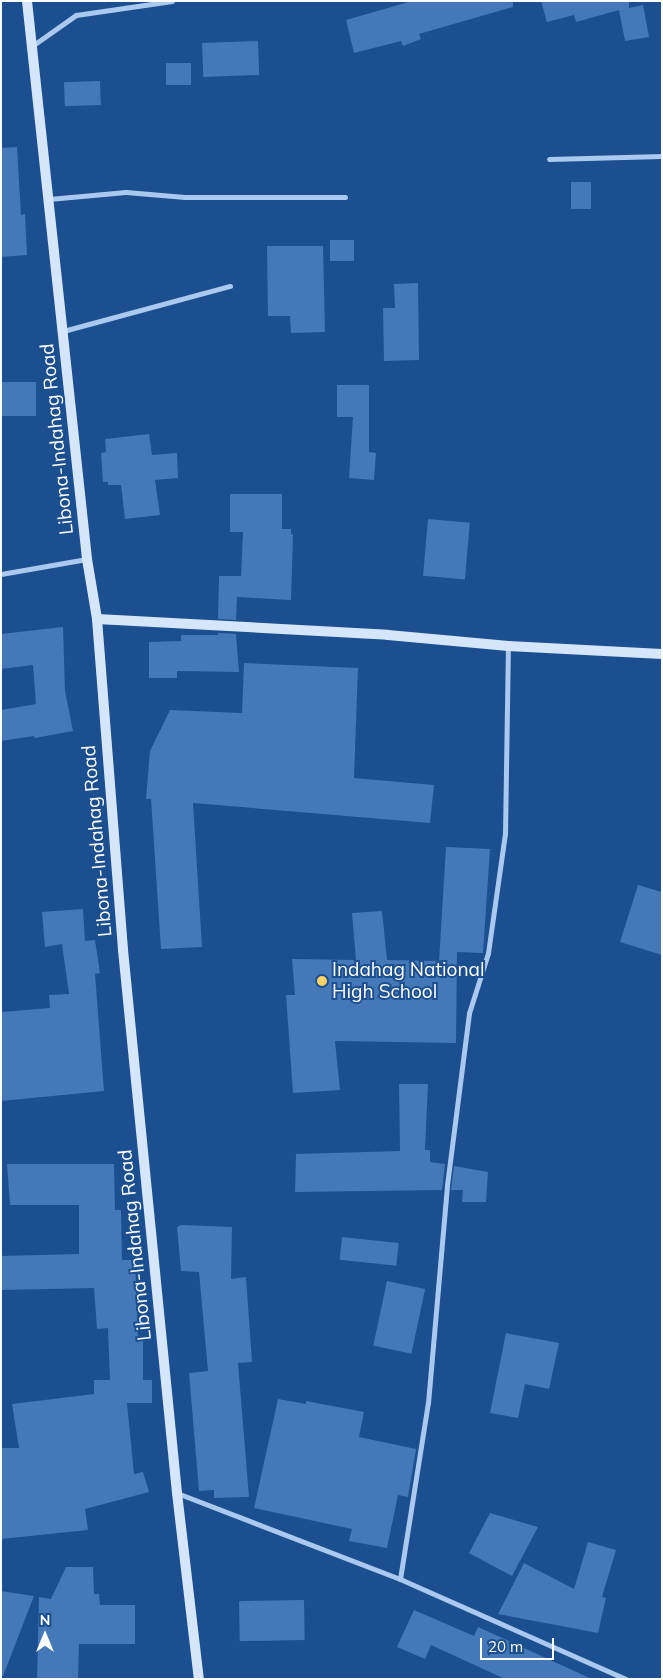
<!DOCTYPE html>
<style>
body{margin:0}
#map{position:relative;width:663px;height:1680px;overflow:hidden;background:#1b4f8f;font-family:Mulish,sans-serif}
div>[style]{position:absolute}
.building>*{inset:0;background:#4478b7;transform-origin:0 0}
.minor>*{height:5px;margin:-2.5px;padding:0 2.5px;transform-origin:2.5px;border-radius:2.5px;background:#a9c9ee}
.secondary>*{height:10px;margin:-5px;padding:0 5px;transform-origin:5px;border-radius:5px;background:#d6e6fa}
.dots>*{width:14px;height:14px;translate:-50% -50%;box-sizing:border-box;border:2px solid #1b4f8f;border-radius:50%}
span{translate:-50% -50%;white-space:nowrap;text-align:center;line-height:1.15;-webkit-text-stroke:4px #1b4f8f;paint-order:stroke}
.street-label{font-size:19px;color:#fff}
.poi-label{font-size:19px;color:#fff}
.left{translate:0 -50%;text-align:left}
.frame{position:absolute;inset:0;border:2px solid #fff;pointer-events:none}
.north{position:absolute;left:20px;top:1610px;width:50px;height:50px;-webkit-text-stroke:4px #1b4f8f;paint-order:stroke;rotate:0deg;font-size:14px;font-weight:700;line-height:20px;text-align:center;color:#fff}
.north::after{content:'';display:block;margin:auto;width:18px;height:22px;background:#fff;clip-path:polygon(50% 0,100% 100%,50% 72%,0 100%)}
.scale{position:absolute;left:480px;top:1638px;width:74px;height:22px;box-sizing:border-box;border:2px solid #fff;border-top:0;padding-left:6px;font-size:15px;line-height:18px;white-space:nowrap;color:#fff;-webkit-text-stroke:4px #1b4f8f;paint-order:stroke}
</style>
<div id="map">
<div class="building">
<i style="clip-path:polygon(412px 1px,513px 1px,513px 7px,419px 34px,421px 39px,403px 46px,401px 41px,354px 53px,346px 20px)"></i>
<i style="clip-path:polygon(541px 1px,629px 1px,629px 8px,624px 9px,643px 5px,649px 37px,625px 41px,619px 10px,576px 22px,574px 15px,547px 22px)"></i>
<i style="left:258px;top:41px;width:34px;height:56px;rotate:88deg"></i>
<i style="left:191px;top:63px;width:22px;height:25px;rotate:90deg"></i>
<i style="left:100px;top:81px;width:24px;height:36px;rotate:88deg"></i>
<i style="clip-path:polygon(17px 147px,21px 215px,25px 214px,27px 255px,1px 257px,1px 148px)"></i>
<i style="left:571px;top:182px;width:20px;height:27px"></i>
<i style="left:330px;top:240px;width:24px;height:21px"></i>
<i style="clip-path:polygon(267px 246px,323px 246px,325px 332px,291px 333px,290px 316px,268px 316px)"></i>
<i style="clip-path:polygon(418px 283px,419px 360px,384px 361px,383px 308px,395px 308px,394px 284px)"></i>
<i style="left:1px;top:382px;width:35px;height:34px"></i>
<i style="clip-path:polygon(337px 385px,369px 385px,369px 452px,376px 453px,374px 480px,349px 478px,353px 417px,337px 417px)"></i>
<i style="clip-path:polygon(149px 434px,152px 455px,177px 453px,178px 478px,155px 480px,160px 515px,125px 519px,121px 485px,108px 485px,108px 482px,103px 482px,101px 453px,106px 452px,105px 439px)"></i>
<i style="clip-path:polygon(230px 494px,282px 494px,282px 529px,291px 529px,291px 534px,293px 535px,291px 600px,237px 597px,236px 620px,218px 619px,219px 576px,241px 576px,243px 532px,230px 532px)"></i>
<i style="left:428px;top:519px;width:42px;height:57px;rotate:5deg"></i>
<i style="clip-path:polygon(63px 627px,65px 691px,73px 731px,35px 738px,34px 736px,1px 741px,1px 710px,36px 704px,33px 665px,1px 669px,1px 634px)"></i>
<i style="clip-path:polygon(218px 633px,236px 634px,239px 672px,177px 671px,177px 678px,149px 678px,149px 642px,181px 641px,181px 635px,218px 635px)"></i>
<i style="clip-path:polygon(244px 663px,358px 668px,354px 778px,434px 785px,430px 823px,193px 803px,202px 947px,161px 949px,151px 799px,146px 799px,150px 751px,170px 710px,242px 713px)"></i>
<i style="clip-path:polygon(446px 847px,490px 849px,483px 953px,457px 952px,456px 1043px,335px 1041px,340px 1090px,293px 1093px,286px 995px,295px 995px,292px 959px,356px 960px,352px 913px,382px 911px,387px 960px,439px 961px)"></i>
<i style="clip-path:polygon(638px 885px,662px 892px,662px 955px,620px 942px)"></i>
<i style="clip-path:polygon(83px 909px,85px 941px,95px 940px,100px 973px,95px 974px,104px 1091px,1px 1101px,1px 1012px,50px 1008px,49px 995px,69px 994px,62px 944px,45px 947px,42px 912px)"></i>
<i style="clip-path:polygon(399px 1084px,428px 1084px,425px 1150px,430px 1150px,430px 1162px,445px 1164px,442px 1190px,295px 1192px,296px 1154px,400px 1151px)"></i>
<i style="clip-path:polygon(7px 1164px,114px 1164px,115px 1210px,121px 1210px,122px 1260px,135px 1260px,138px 1338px,143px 1338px,143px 1380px,152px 1380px,152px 1403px,127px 1403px,134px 1474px,143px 1472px,149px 1492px,85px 1509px,88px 1530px,1px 1539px,1px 1448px,19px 1448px,12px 1404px,94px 1394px,94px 1380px,110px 1380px,108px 1328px,97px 1329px,94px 1288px,1px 1290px,1px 1256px,79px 1254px,79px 1205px,10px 1205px)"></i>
<i style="clip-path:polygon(454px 1166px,488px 1172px,486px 1202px,462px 1202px,463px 1190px,451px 1190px)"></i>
<i style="clip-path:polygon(181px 1225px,232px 1227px,231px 1279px,246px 1277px,252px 1362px,238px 1363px,249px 1497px,214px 1498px,214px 1490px,199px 1491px,189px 1373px,208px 1371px,199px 1272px,181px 1271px,177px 1227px)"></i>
<i style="left:342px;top:1237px;width:57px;height:23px;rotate:6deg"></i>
<i style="left:387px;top:1281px;width:39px;height:66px;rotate:12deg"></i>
<i style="clip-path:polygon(506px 1333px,559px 1343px,549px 1389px,525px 1384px,518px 1418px,490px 1413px)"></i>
<i style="clip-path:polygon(278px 1399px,306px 1404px,306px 1401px,364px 1412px,359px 1437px,416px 1449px,408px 1497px,398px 1495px,387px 1548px,349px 1541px,352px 1529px,254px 1508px)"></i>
<i style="clip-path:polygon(490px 1513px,538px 1527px,512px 1576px,469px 1553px)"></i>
<i style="clip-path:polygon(588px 1542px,616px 1550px,602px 1597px,606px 1598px,598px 1633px,498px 1614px,524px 1563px,574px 1589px)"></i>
<i style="clip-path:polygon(66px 1567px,93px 1567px,94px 1594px,99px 1594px,100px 1605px,135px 1605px,135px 1644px,79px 1644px,78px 1679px,37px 1679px,39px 1597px,51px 1599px)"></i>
<i style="clip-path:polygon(1px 1591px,34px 1596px,3px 1676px,1px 1676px)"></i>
<i style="left:304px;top:1600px;width:40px;height:65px;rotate:89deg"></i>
<i style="clip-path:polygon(414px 1610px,474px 1636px,478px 1627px,592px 1679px,505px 1679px,431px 1645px,425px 1659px,397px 1647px)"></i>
</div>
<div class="minor">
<i style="left:32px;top:46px;width:54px;rotate:-35.2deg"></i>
<i style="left:76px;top:15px;width:97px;rotate:-8.3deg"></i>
<i style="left:549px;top:159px;width:113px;rotate:-1.5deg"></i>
<i style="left:49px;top:199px;width:77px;rotate:-5.2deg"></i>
<i style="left:126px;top:192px;width:59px;rotate:4.8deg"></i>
<i style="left:185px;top:197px;width:160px"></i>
<i style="left:63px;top:331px;width:173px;rotate:-15.1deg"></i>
<i style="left:1px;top:574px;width:87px;rotate:-9.9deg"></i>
<i style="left:177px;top:1493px;width:239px;rotate:21.1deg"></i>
<i style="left:400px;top:1579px;width:247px;rotate:23.9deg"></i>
<i style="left:400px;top:1579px;width:178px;rotate:-81deg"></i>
<i style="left:428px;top:1403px;width:219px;rotate:-85deg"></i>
<i style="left:447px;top:1185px;width:173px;rotate:-82.7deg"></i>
<i style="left:469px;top:1013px;width:63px;rotate:-72.4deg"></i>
<i style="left:488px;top:953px;width:120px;rotate:-81.9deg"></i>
<i style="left:505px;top:834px;width:188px;rotate:-89.1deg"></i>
</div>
<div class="secondary">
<i style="left:27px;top:1px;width:561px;rotate:83.86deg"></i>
<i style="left:87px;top:559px;width:61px;rotate:80.5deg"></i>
<i style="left:97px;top:619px;width:332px;rotate:85.5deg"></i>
<i style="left:123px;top:950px;width:546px;rotate:84.32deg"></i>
<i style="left:177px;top:1493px;width:187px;rotate:83.3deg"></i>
<i style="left:97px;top:619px;width:291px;rotate:3.1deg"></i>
<i style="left:388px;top:635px;width:121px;rotate:5.2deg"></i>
<i style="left:508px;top:646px;width:154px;rotate:3deg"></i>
</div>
<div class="dots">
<i style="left:322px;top:981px;background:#ffd166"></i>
</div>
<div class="street-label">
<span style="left:57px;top:439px;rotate:-96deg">Libona-Indahag Road</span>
<span style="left:97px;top:841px;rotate:-95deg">Libona-Indahag Road</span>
<span style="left:135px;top:1245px;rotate:-96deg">Libona-Indahag Road</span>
</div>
<div class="poi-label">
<span class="left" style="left:332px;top:981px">Indahag National<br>High School</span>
</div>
<div class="frame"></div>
<div class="north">N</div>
<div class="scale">20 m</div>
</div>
